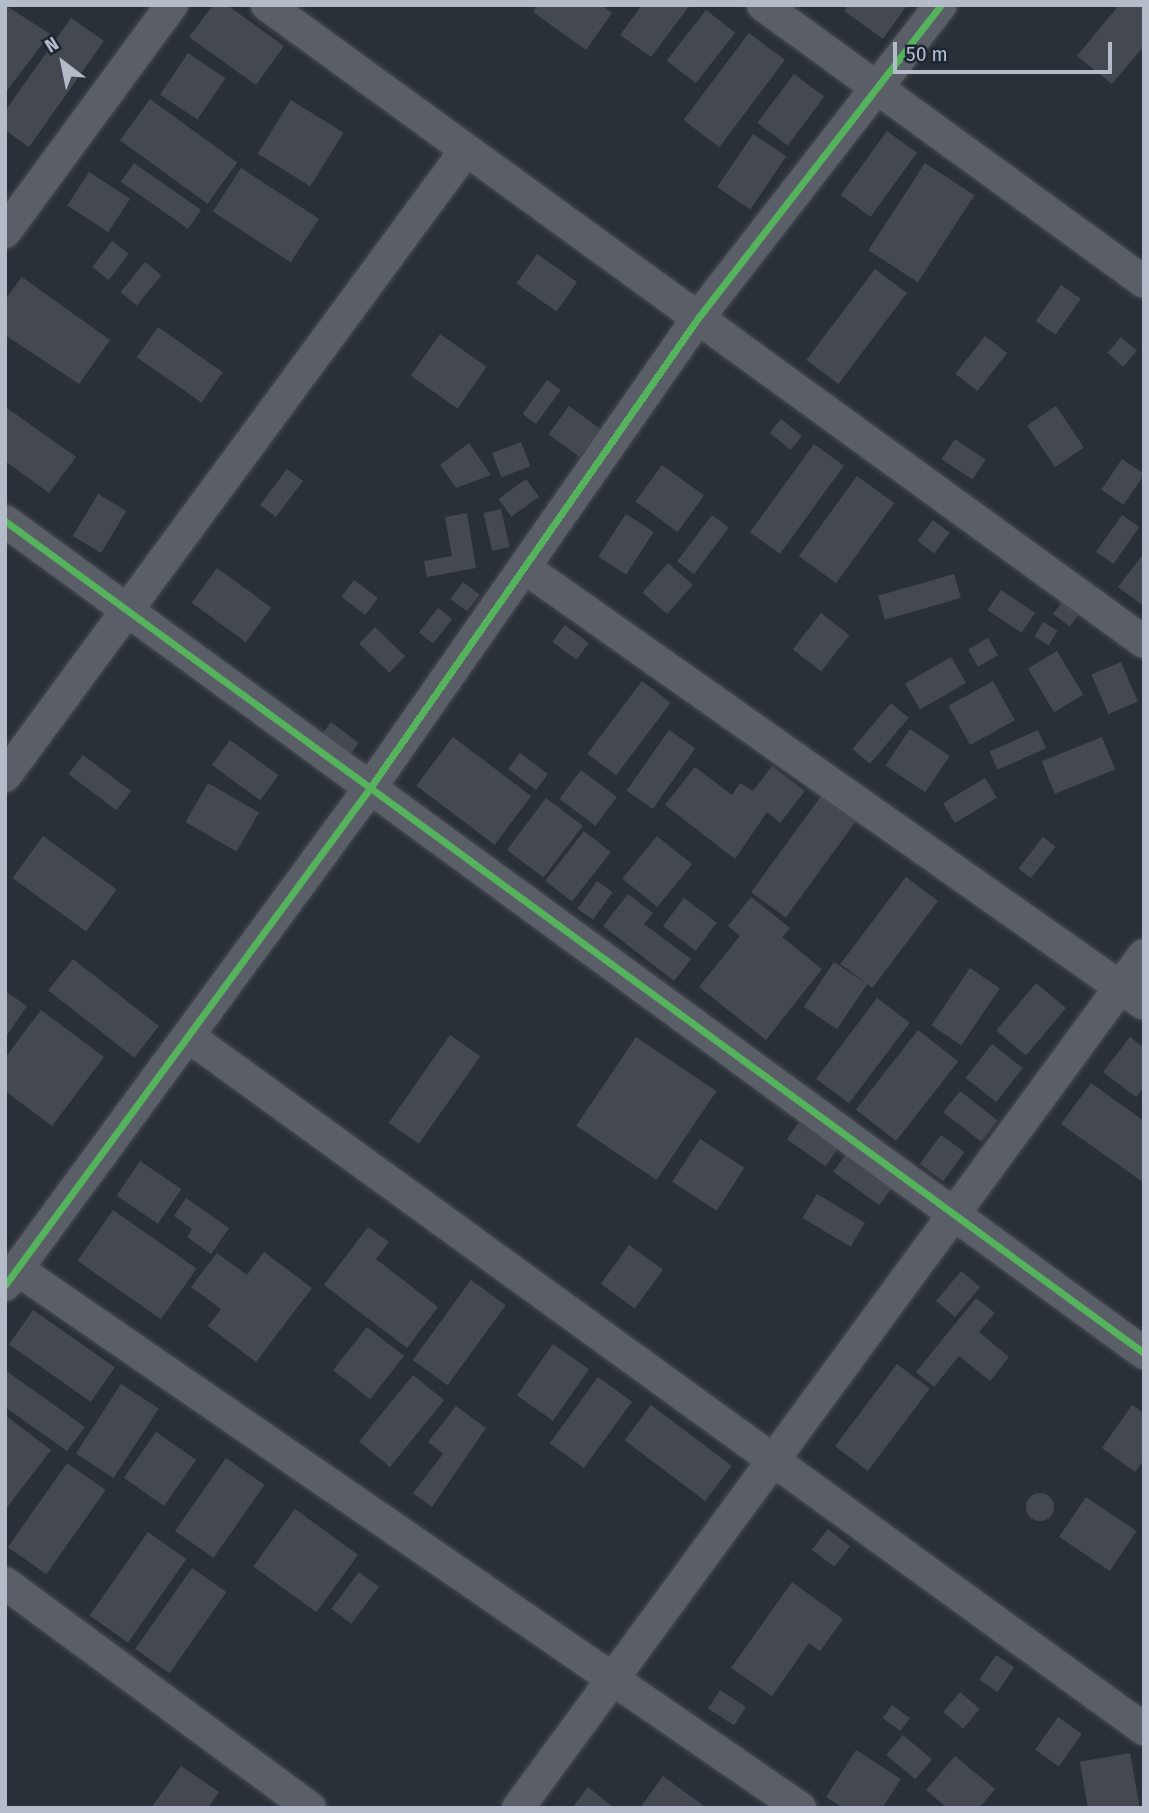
<!DOCTYPE html>
<style>
body{margin:0}
#map{position:relative;width:1149px;height:1813px;overflow:hidden;background:#2a3038;font-family:"Fira Sans Condensed",sans-serif}
div>[style]{position:absolute}
.building>*{inset:0;background:#444950;transform-origin:0 0}
.round{border-radius:50%}
.roads{filter:drop-shadow(0 0 2px #484c53) drop-shadow(0 0 2px #484c53)}
.street>*{height:32px;margin:-16px;padding:0 16px;transform-origin:16px;border-radius:16px;background:#5a5e66}
.cycleway>*{height:7px;margin:-3.5px;padding:0 3.5px;transform-origin:3.5px;border-radius:3.5px;background:#56b35d}
span{translate:-50% -50%;white-space:nowrap;text-align:center;line-height:1.15;-webkit-text-stroke:7px #1d2633;paint-order:stroke}
.frame{position:absolute;inset:0;border:7px solid #b4bcc9;pointer-events:none}
.north{position:absolute;left:28px;top:28px;width:70px;height:70px;-webkit-text-stroke:5px #1d2633;paint-order:stroke;rotate:328deg;font-size:19px;font-weight:700;line-height:28px;text-align:center;color:#b4bcc9}
.north::after{content:'';display:block;margin:auto;width:24px;height:32px;background:#b4bcc9;clip-path:polygon(50% 0,100% 100%,50% 72%,0 100%)}
.scale{position:absolute;left:893px;top:42px;width:219px;height:32px;box-sizing:border-box;border:4px solid #b4bcc9;border-top:0;padding-left:9px;font-size:21px;line-height:24px;white-space:nowrap;color:#b4bcc9;-webkit-text-stroke:5px #1d2633;paint-order:stroke}
</style>
<div id="map">
<div class="building">
<i style="clip-path:polygon(5px 5px,50px 34px,5px 93px)"></i>
<i style="clip-path:polygon(213px 5px,227px 5px,284px 46px,256px 85px,189px 37px)"></i>
<i style="clip-path:polygon(537px 5px,602px 5px,612px 13px,586px 50px,533px 12px)"></i>
<i style="clip-path:polygon(642px 5px,690px 5px,651px 57px,620px 35px)"></i>
<i style="clip-path:polygon(848px 5px,907px 5px,883px 39px,844px 11px)"></i>
<i style="clip-path:polygon(1119px 5px,1144px 5px,1144px 46px,1112px 84px,1077px 56px)"></i>
<i style="left:706px;top:10px;width:37px;height:64px;rotate:38deg"></i>
<i style="clip-path:polygon(71px 18px,104px 41px,29px 147px,5px 130px,5px 111px)"></i>
<i style="left:749px;top:33px;width:45px;height:109px;rotate:37deg"></i>
<i style="left:188px;top:53px;width:45px;height:50px;rotate:34deg"></i>
<i style="left:794px;top:74px;width:38px;height:61px;rotate:37deg"></i>
<i style="left:150px;top:99px;width:108px;height:51px;rotate:36deg"></i>
<i style="left:291px;top:100px;width:62px;height:63px;rotate:32deg"></i>
<i style="left:887px;top:131px;width:37px;height:79px;rotate:36deg"></i>
<i style="left:753px;top:134px;width:40px;height:64px;rotate:34deg"></i>
<i style="left:134px;top:163px;width:82px;height:23px;rotate:35deg"></i>
<i style="left:925px;top:163px;width:59px;height:104px;rotate:33deg"></i>
<i style="left:241px;top:168px;width:93px;height:52px;rotate:33deg"></i>
<i style="left:89px;top:172px;width:49px;height:40px;rotate:33deg"></i>
<i style="left:112px;top:241px;width:21px;height:33px;rotate:37deg"></i>
<i style="left:537px;top:254px;width:49px;height:36px;rotate:35deg"></i>
<i style="left:145px;top:262px;width:21px;height:39px;rotate:39deg"></i>
<i style="left:875px;top:269px;width:40px;height:114px;rotate:37deg"></i>
<i style="clip-path:polygon(22px 277px,110px 340px,79px 384px,5px 335px,5px 300px)"></i>
<i style="left:1061px;top:285px;width:24px;height:44px;rotate:35deg"></i>
<i style="left:158px;top:327px;width:79px;height:37px;rotate:35deg"></i>
<i style="left:440px;top:334px;width:57px;height:51px;rotate:35deg"></i>
<i style="left:985px;top:336px;width:28px;height:48px;rotate:38deg"></i>
<i style="left:1121px;top:337px;width:21px;height:21px;rotate:41deg"></i>
<i style="left:547px;top:380px;width:17px;height:42px;rotate:36deg"></i>
<i style="left:569px;top:406px;width:39px;height:35px;rotate:36deg"></i>
<i style="left:1056px;top:406px;width:50px;height:35px;rotate:56deg"></i>
<i style="clip-path:polygon(7px 408px,76px 457px,49px 493px,5px 461px)"></i>
<i style="left:781px;top:419px;width:27px;height:18px;rotate:39deg"></i>
<i style="left:955px;top:439px;width:37px;height:24px;rotate:34deg"></i>
<i style="left:521px;top:442px;width:26px;height:31px;rotate:69deg"></i>
<i style="clip-path:polygon(469px 443px,491px 475px,456px 488px,440px 465px)"></i>
<i style="left:814px;top:444px;width:37px;height:109px;rotate:36deg"></i>
<i style="left:1122px;top:459px;width:27px;height:37px;rotate:34deg"></i>
<i style="left:662px;top:465px;width:52px;height:45px;rotate:36deg"></i>
<i style="left:287px;top:469px;width:20px;height:45px;rotate:37deg"></i>
<i style="left:857px;top:476px;width:46px;height:99px;rotate:36deg"></i>
<i style="left:526px;top:479px;width:22px;height:34px;rotate:54deg"></i>
<i style="left:98px;top:494px;width:33px;height:49px;rotate:31deg"></i>
<i style="left:501px;top:509px;width:39px;height:18px;rotate:77deg"></i>
<i style="clip-path:polygon(467px 513px,476px 568px,427px 577px,424px 561px,452px 556px,445px 517px)"></i>
<i style="left:626px;top:514px;width:33px;height:51px;rotate:33deg"></i>
<i style="left:712px;top:515px;width:21px;height:58px;rotate:37deg"></i>
<i style="left:1122px;top:515px;width:21px;height:45px;rotate:35deg"></i>
<i style="left:933px;top:520px;width:21px;height:26px;rotate:37deg"></i>
<i style="clip-path:polygon(1144px 553px,1144px 606px,1118px 587px)"></i>
<i style="left:668px;top:563px;width:33px;height:39px;rotate:41deg"></i>
<i style="left:217px;top:568px;width:67px;height:43px;rotate:36deg"></i>
<i style="left:954px;top:574px;width:25px;height:79px;rotate:74deg"></i>
<i style="left:354px;top:580px;width:30px;height:21px;rotate:37deg"></i>
<i style="left:463px;top:582px;width:21px;height:21px;rotate:37deg"></i>
<i style="left:1001px;top:590px;width:41px;height:24px;rotate:34deg"></i>
<i style="left:1062px;top:602px;width:21px;height:15px;rotate:37deg"></i>
<i style="left:438px;top:608px;width:18px;height:31px;rotate:38deg"></i>
<i style="left:821px;top:613px;width:36px;height:46px;rotate:38deg"></i>
<i style="left:1043px;top:622px;width:17px;height:17px;rotate:31deg"></i>
<i style="left:565px;top:625px;width:30px;height:21px;rotate:37deg"></i>
<i style="left:375px;top:627px;width:42px;height:23px;rotate:44deg"></i>
<i style="left:988px;top:638px;width:20px;height:23px;rotate:60deg"></i>
<i style="left:1057px;top:651px;width:51px;height:34px;rotate:59deg"></i>
<i style="left:951px;top:657px;width:30px;height:53px;rotate:60deg"></i>
<i style="left:1121px;top:662px;width:43px;height:32px;rotate:67deg"></i>
<i style="left:642px;top:681px;width:36px;height:91px;rotate:37deg"></i>
<i style="left:993px;top:681px;width:45px;height:51px;rotate:61deg"></i>
<i style="left:891px;top:703px;width:23px;height:60px;rotate:40deg"></i>
<i style="left:331px;top:722px;width:35px;height:15px;rotate:37deg"></i>
<i style="left:910px;top:729px;width:48px;height:44px;rotate:34deg"></i>
<i style="left:669px;top:730px;width:32px;height:74px;rotate:35deg"></i>
<i style="left:1038px;top:730px;width:20px;height:53px;rotate:66deg"></i>
<i style="left:453px;top:737px;width:98px;height:61px;rotate:37deg"></i>
<i style="left:1102px;top:737px;width:35px;height:65px;rotate:68deg"></i>
<i style="left:230px;top:740px;width:60px;height:31px;rotate:36deg"></i>
<i style="left:520px;top:753px;width:35px;height:20px;rotate:37deg"></i>
<i style="left:83px;top:755px;width:60px;height:24px;rotate:37deg"></i>
<i style="clip-path:polygon(772px 766px,805px 791px,780px 823px,767px 812px,735px 859px,665px 805px,695px 767px,732px 795px,740px 783px,753px 791px)"></i>
<i style="left:581px;top:770px;width:45px;height:36px;rotate:37deg"></i>
<i style="left:985px;top:778px;width:23px;height:49px;rotate:59deg"></i>
<i style="left:208px;top:783px;width:59px;height:45px;rotate:30deg"></i>
<i style="left:824px;top:792px;width:43px;height:124px;rotate:36deg"></i>
<i style="left:546px;top:798px;width:46px;height:65px;rotate:37deg"></i>
<i style="left:584px;top:831px;width:34px;height:63px;rotate:38deg"></i>
<i style="left:43px;top:836px;width:91px;height:52px;rotate:36deg"></i>
<i style="left:657px;top:836px;width:45px;height:55px;rotate:39deg"></i>
<i style="left:1043px;top:837px;width:16px;height:40px;rotate:38deg"></i>
<i style="left:906px;top:877px;width:40px;height:109px;rotate:37deg"></i>
<i style="left:597px;top:881px;width:19px;height:34px;rotate:35deg"></i>
<i style="clip-path:polygon(628px 894px,653px 913px,644px 924px,691px 959px,674px 981px,603px 926px)"></i>
<i style="clip-path:polygon(751px 897px,790px 928px,782px 937px,822px 969px,766px 1040px,699px 987px,740px 936px,728px 926px)"></i>
<i style="left:684px;top:898px;width:41px;height:35px;rotate:37deg"></i>
<i style="left:73px;top:959px;width:109px;height:40px;rotate:38deg"></i>
<i style="left:834px;top:962px;width:40px;height:54px;rotate:34deg"></i>
<i style="left:970px;top:968px;width:36px;height:69px;rotate:34deg"></i>
<i style="left:1036px;top:983px;width:39px;height:62px;rotate:40deg"></i>
<i style="clip-path:polygon(5px 991px,27px 1006px,5px 1038px)"></i>
<i style="left:877px;top:998px;width:41px;height:101px;rotate:37deg"></i>
<i style="clip-path:polygon(41px 1010px,104px 1057px,52px 1126px,5px 1091px,5px 1058px)"></i>
<i style="left:918px;top:1030px;width:51px;height:101px;rotate:38deg"></i>
<i style="left:450px;top:1035px;width:37px;height:107px;rotate:35deg"></i>
<i style="left:636px;top:1037px;width:97px;height:107px;rotate:34deg"></i>
<i style="clip-path:polygon(1130px 1037px,1144px 1048px,1144px 1088px,1136px 1097px,1103px 1072px)"></i>
<i style="left:992px;top:1044px;width:39px;height:43px;rotate:38deg"></i>
<i style="clip-path:polygon(1091px 1083px,1144px 1121px,1144px 1183px,1061px 1124px)"></i>
<i style="left:960px;top:1091px;width:48px;height:27px;rotate:38deg"></i>
<i style="left:799px;top:1122px;width:47px;height:21px;rotate:35deg"></i>
<i style="left:941px;top:1135px;width:29px;height:36px;rotate:36deg"></i>
<i style="left:700px;top:1139px;width:53px;height:51px;rotate:33deg"></i>
<i style="left:849px;top:1150px;width:57px;height:27px;rotate:36deg"></i>
<i style="left:140px;top:1161px;width:50px;height:42px;rotate:34deg"></i>
<i style="left:817px;top:1194px;width:56px;height:28px;rotate:31deg"></i>
<i style="clip-path:polygon(186px 1198px,229px 1228px,211px 1254px,187px 1237px,192px 1229px,174px 1216px)"></i>
<i style="left:113px;top:1210px;width:102px;height:62px;rotate:35deg"></i>
<i style="clip-path:polygon(368px 1227px,389px 1242px,376px 1259px,438px 1307px,407px 1348px,324px 1285px)"></i>
<i style="left:629px;top:1245px;width:42px;height:48px;rotate:36deg"></i>
<i style="clip-path:polygon(264px 1252px,312px 1288px,256px 1362px,208px 1326px,221px 1309px,191px 1287px,217px 1253px,247px 1275px)"></i>
<i style="left:961px;top:1271px;width:25px;height:39px;rotate:40deg"></i>
<i style="left:471px;top:1280px;width:43px;height:99px;rotate:36deg"></i>
<i style="clip-path:polygon(976px 1298px,995px 1313px,979px 1332px,1009px 1357px,990px 1381px,959px 1356px,934px 1387px,916px 1372px)"></i>
<i style="left:33px;top:1310px;width:100px;height:42px;rotate:35deg"></i>
<i style="left:367px;top:1327px;width:47px;height:55px;rotate:38deg"></i>
<i style="left:553px;top:1344px;width:44px;height:63px;rotate:35deg"></i>
<i style="left:897px;top:1364px;width:41px;height:103px;rotate:37deg"></i>
<i style="clip-path:polygon(5px 1370px,85px 1427px,67px 1451px,5px 1407px)"></i>
<i style="left:413px;top:1375px;width:40px;height:86px;rotate:39deg"></i>
<i style="left:598px;top:1377px;width:42px;height:82px;rotate:36deg"></i>
<i style="left:121px;top:1384px;width:45px;height:83px;rotate:33deg"></i>
<i style="left:651px;top:1405px;width:101px;height:44px;rotate:37deg"></i>
<i style="clip-path:polygon(1132px 1405px,1144px 1413px,1144px 1460px,1135px 1472px,1102px 1448px)"></i>
<i style="clip-path:polygon(456px 1406px,486px 1428px,432px 1507px,413px 1493px,443px 1454px,428px 1442px)"></i>
<i style="clip-path:polygon(5px 1415px,51px 1450px,5px 1510px)"></i>
<i style="left:156px;top:1432px;width:49px;height:56px;rotate:35deg"></i>
<i style="left:226px;top:1458px;width:47px;height:89px;rotate:35deg"></i>
<i style="left:67px;top:1463px;width:47px;height:103px;rotate:35deg"></i>
<i class="round" style="left:1026px;top:1493px;width:28px;height:28px"></i>
<i style="left:1086px;top:1497px;width:61px;height:48px;rotate:34deg"></i>
<i style="left:295px;top:1509px;width:78px;height:71px;rotate:36deg"></i>
<i style="left:828px;top:1529px;width:28px;height:26px;rotate:38deg"></i>
<i style="left:148px;top:1532px;width:47px;height:102px;rotate:35deg"></i>
<i style="left:192px;top:1568px;width:42px;height:99px;rotate:35deg"></i>
<i style="left:359px;top:1572px;width:25px;height:46px;rotate:37deg"></i>
<i style="clip-path:polygon(792px 1582px,843px 1619px,820px 1651px,809px 1643px,772px 1696px,731px 1668px)"></i>
<i style="left:996px;top:1655px;width:22px;height:30px;rotate:34deg"></i>
<i style="left:720px;top:1690px;width:31px;height:22px;rotate:33deg"></i>
<i style="left:960px;top:1692px;width:26px;height:26px;rotate:40deg"></i>
<i style="left:892px;top:1705px;width:22px;height:16px;rotate:36deg"></i>
<i style="left:1058px;top:1717px;width:29px;height:40px;rotate:35deg"></i>
<i style="left:903px;top:1735px;width:38px;height:26px;rotate:40deg"></i>
<i style="clip-path:polygon(856px 1750px,901px 1779px,882px 1808px,843px 1808px,826px 1797px)"></i>
<i style="left:1130px;top:1753px;width:54px;height:51px;rotate:80deg"></i>
<i style="clip-path:polygon(955px 1756px,995px 1789px,979px 1808px,947px 1808px,926px 1790px)"></i>
<i style="clip-path:polygon(181px 1766px,219px 1792px,208px 1808px,151px 1808px)"></i>
<i style="clip-path:polygon(663px 1776px,704px 1806px,703px 1808px,640px 1808px)"></i>
<i style="clip-path:polygon(588px 1787px,614px 1808px,572px 1808px)"></i>
</div>
<div class="roads">
<div class="street">
<i style="left:267px;top:5px;width:1084px;rotate:35.99deg"></i>
<i style="left:763px;top:5px;width:471px;rotate:36deg"></i>
<i style="left:5px;top:232px;width:282px;rotate:-53.7deg"></i>
<i style="left:5px;top:521px;width:1411px;rotate:36.15deg"></i>
<i style="left:525px;top:568px;width:757px;rotate:35.16deg"></i>
<i style="left:5px;top:776px;width:777px;rotate:-53.63deg"></i>
<i style="left:188px;top:1036px;width:1181px;rotate:35.94deg"></i>
<i style="left:17px;top:1269px;width:951px;rotate:34.54deg"></i>
<i style="left:5px;top:1285px;width:617px;rotate:-53.71deg"></i>
<i style="left:370px;top:788px;width:573px;rotate:-55.09deg"></i>
<i style="left:698px;top:318px;width:396px;rotate:-52.2deg"></i>
<i style="left:5px;top:1583px;width:379px;rotate:36.4deg"></i>
<i style="left:518px;top:1808px;width:1058px;rotate:-53.73deg"></i>
</div>
</div>
<div class="cycleway">
<i style="left:5px;top:521px;width:1411px;rotate:36.15deg"></i>
<i style="left:5px;top:1285px;width:617px;rotate:-53.71deg"></i>
<i style="left:370px;top:788px;width:573px;rotate:-55.09deg"></i>
<i style="left:698px;top:318px;width:396px;rotate:-52.2deg"></i>
</div>
<div class="frame"></div>
<div class="north">N</div>
<div class="scale">50 m</div>
</div>
